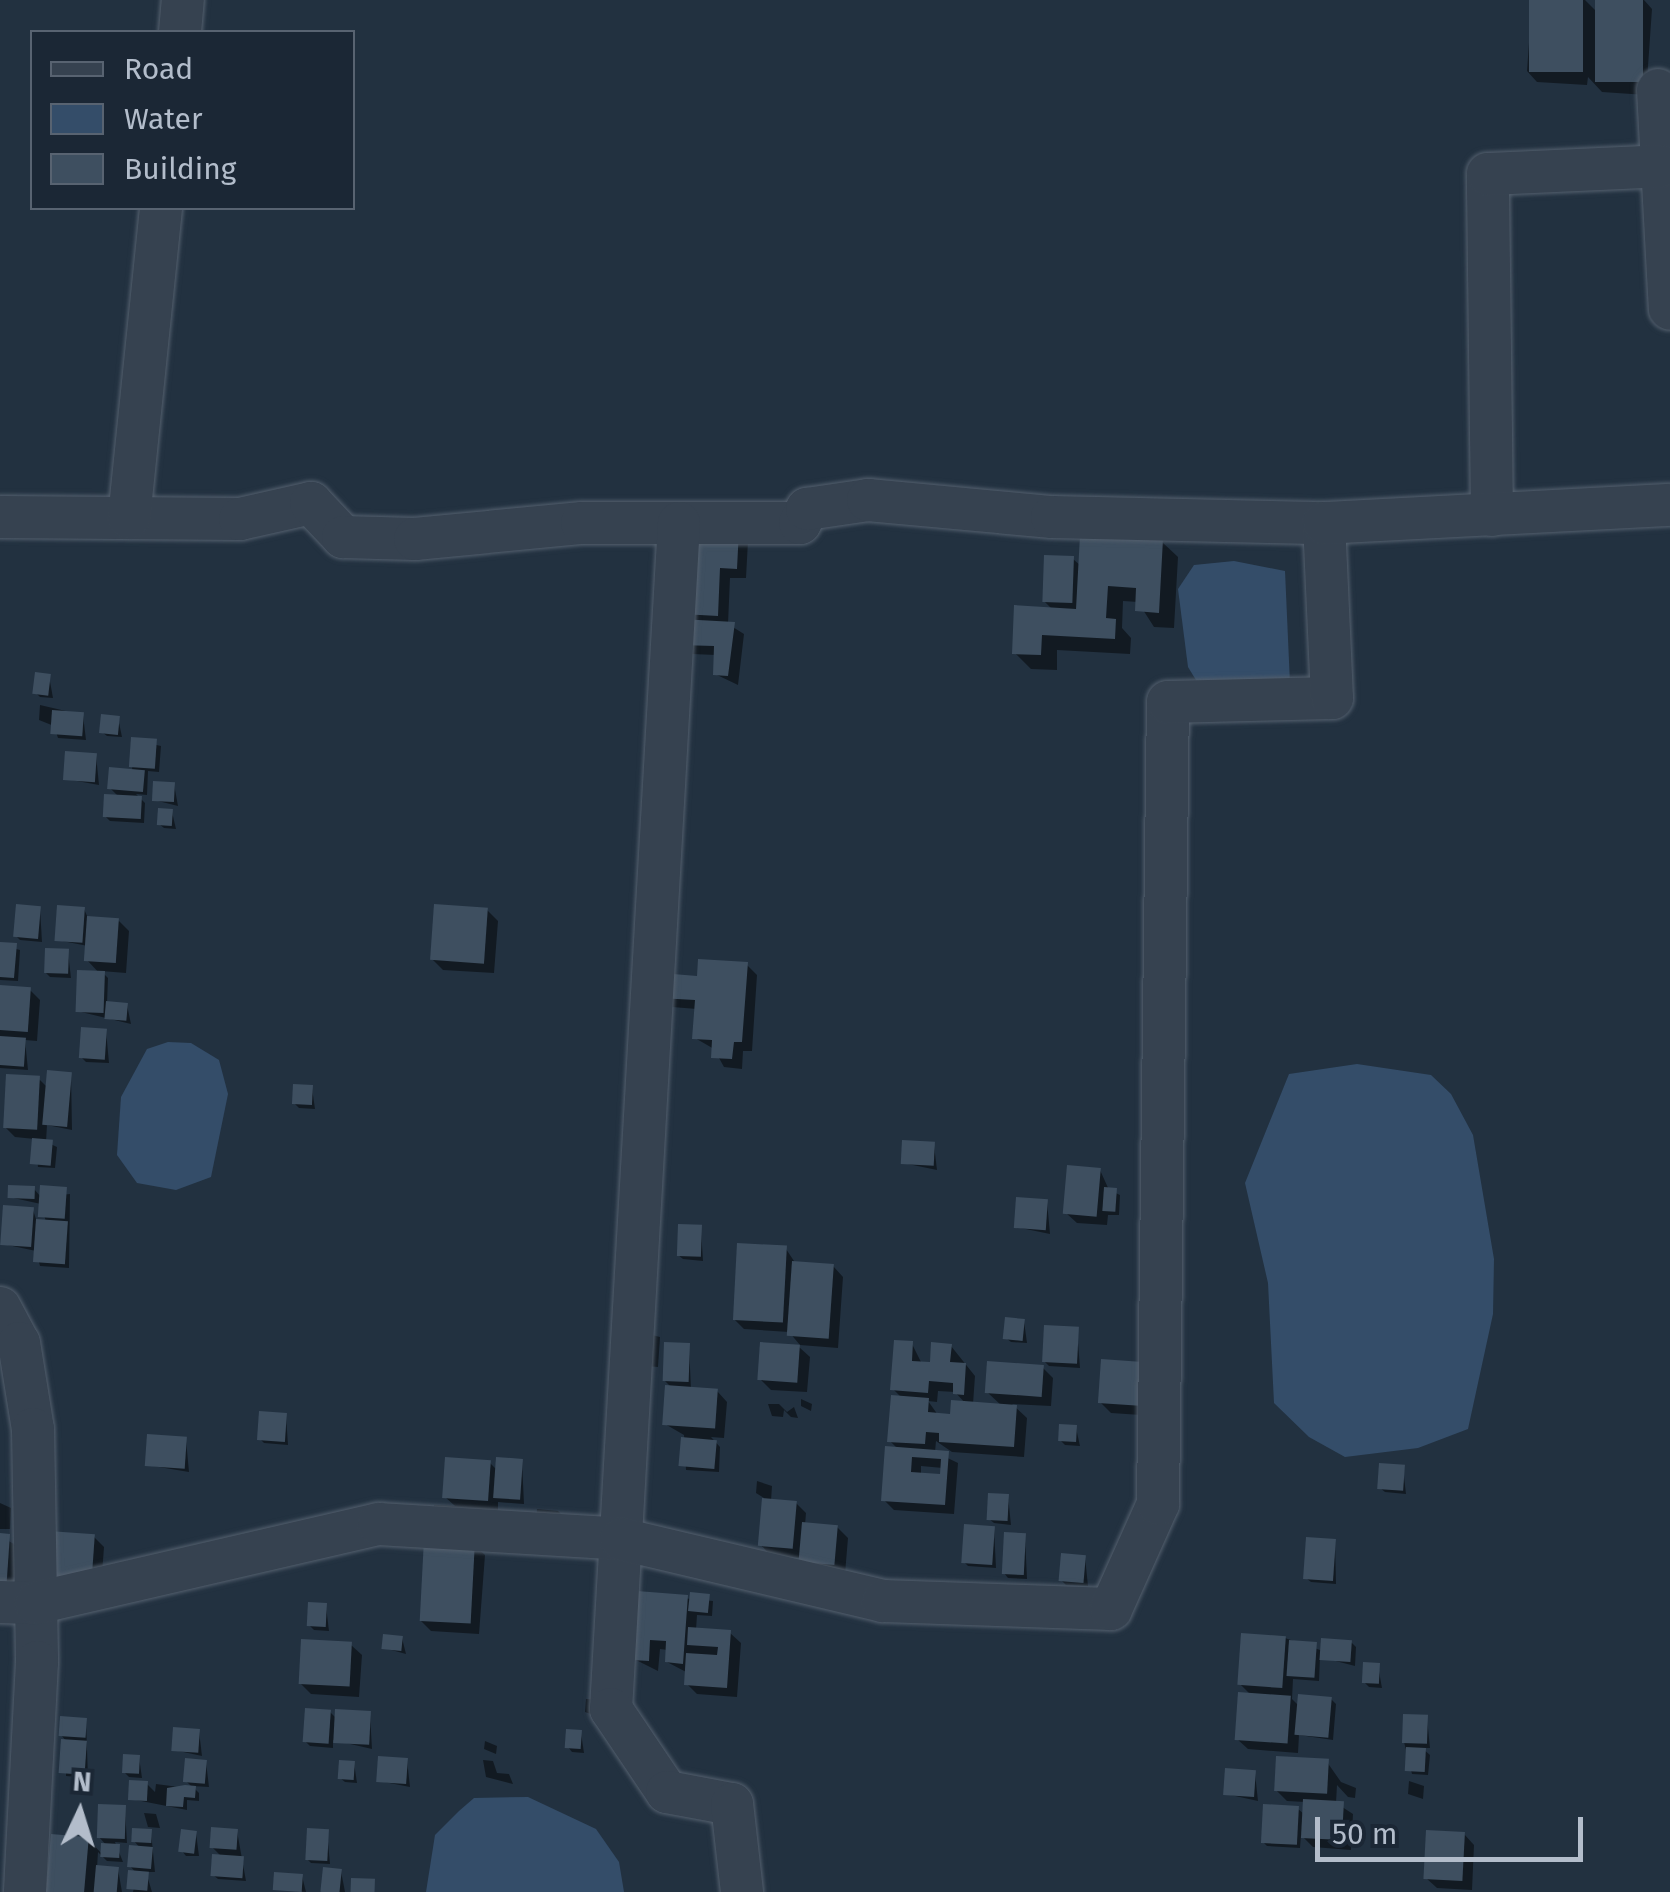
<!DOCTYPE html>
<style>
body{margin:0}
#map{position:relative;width:1670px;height:1892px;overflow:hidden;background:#223140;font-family:"Fira Sans",sans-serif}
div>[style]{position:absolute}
.water>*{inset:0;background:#344d69}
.shadow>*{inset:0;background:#0007}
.building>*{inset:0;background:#3e4f60;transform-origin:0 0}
.roads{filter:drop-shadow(0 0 2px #54606e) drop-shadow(0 0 2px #54606e)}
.minor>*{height:42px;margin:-21px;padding:0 21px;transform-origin:21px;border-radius:21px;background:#364250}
span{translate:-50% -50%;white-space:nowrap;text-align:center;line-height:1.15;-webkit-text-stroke:9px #1b2735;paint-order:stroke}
.legend{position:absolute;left:30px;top:30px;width:325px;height:180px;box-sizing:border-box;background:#1b2735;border:2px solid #586371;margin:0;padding:12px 18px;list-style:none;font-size:30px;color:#b3bdcb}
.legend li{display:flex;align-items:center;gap:20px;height:50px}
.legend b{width:50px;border:2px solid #586371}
.north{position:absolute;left:30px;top:1762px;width:100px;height:100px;-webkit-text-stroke:8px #1b2735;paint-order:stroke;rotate:4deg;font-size:28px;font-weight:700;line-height:40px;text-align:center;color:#b3bdcb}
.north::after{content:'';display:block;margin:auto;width:35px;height:45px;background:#b3bdcb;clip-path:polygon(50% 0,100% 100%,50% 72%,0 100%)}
.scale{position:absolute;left:1315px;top:1817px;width:268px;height:45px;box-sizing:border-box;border:5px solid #b3bdcb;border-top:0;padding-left:12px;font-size:30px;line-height:35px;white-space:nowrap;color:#b3bdcb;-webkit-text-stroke:8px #1b2735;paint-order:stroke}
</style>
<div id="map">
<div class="water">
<i style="clip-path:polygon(1234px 561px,1285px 571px,1290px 684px,1199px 685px,1188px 667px,1178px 589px,1194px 565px)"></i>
<i style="clip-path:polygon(168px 1042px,191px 1043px,219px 1060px,228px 1094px,211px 1177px,176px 1190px,137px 1183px,117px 1155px,121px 1097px,147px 1049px)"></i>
<i style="clip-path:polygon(1357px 1064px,1431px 1075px,1451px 1094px,1473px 1135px,1494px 1259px,1493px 1314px,1468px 1429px,1418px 1448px,1345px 1457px,1309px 1437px,1274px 1403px,1268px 1283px,1245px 1183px,1289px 1074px)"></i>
<i style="clip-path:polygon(528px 1797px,596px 1829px,619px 1862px,624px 1892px,426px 1892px,435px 1835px,459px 1811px,474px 1798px)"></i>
</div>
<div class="shadow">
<i style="clip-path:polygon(1532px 0,1585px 0,1597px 12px,1598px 0,1644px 0,1652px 9px,1646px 95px,1602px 92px,1588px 77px,1587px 85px,1537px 82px,1527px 71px)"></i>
<i style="clip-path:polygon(688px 529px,748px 541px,746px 578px,730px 578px,728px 624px,744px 634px,738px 685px,715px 674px,716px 655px,692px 654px)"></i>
<i style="clip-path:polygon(1161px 541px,1178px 557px,1174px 628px,1154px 627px,1138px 602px,1123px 601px,1122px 628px,1131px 638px,1130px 654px,1057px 650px,1057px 670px,1031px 669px,1015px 653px,1053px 610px,1044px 601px,1073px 559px,1081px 566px)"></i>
<i style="clip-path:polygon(49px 676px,53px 698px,40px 697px,36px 693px)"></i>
<i style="clip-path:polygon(40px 705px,83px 715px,86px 740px,58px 738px,54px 726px,39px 720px)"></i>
<i style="clip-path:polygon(118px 718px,122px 737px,107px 736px,102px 732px)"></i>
<i style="clip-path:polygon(134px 740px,161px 746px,159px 772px,148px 771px,147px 795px,136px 794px,145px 803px,144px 823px,110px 821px,105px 816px,119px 797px,110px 788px,132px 771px)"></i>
<i style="clip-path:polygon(96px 755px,99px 785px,66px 779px)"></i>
<i style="clip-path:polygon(174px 784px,178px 806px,154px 800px)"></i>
<i style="clip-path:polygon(172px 812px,176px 829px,164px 828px,159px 824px)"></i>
<i style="clip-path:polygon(40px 908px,42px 942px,20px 940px,16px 936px)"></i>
<i style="clip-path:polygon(84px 909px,88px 918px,118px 920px,129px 931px,126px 973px,101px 971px,108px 978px,107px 1004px,127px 1005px,131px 1024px,77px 1011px,100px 974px,87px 960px,88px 946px,57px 940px)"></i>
<i style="clip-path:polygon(487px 910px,498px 921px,494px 973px,443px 970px,432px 959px)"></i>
<i style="clip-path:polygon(0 945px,20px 950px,18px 981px,0 980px)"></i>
<i style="clip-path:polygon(68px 952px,71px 978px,50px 977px,45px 972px)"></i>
<i style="clip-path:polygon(747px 965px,757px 975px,752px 1051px,743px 1051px,742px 1069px,724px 1067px,714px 1049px,695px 1038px,697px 1009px,672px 1007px,662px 997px)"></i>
<i style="clip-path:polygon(0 987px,30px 990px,40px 1000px,37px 1041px,25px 1040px,28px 1070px,0 1068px)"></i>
<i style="clip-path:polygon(106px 1031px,109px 1063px,86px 1062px,81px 1057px)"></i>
<i style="clip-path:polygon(71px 1074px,72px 1130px,47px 1125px,46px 1142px,57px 1147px,55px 1168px,38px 1167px,35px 1139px,15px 1137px,5px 1127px,39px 1079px,48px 1088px)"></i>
<i style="clip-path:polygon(312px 1088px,315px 1109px,299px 1108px,294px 1103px)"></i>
<i style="clip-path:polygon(934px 1145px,937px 1170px,903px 1163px)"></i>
<i style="clip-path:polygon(1100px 1170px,1109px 1190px,1120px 1195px,1119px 1215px,1108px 1215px,1107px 1225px,1077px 1223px,1066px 1213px)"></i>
<i style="clip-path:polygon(34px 1189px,41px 1197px,70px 1194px,69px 1268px,40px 1266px,36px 1251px,3px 1244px,33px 1210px,37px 1222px,46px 1222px,41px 1204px,9px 1197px)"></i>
<i style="clip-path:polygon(1047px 1201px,1050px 1234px,1016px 1227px)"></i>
<i style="clip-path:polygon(701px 1228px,703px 1261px,683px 1259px,678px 1255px)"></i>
<i style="clip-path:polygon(786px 1249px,796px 1264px,833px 1266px,843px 1277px,838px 1348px,800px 1345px,789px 1332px,744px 1329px,734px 1319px)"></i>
<i style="clip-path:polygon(1024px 1321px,1027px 1343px,1011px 1342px,1006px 1338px)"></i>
<i style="clip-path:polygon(1077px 1330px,1080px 1368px,1049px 1366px,1044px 1361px)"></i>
<i style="clip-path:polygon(636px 1331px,660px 1337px,658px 1367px,638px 1365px)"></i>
<i style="clip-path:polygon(evenodd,912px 1344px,922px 1364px,932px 1365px,951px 1346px,975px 1376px,973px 1404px,1002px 1406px,987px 1392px,1043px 1368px,1053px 1378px,1051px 1406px,1012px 1404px,1027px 1418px,1024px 1457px,952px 1452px,936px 1441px,935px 1452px,958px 1463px,954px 1514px,894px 1510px,884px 1500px,899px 1450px,890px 1441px,903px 1399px,893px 1389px,912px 1344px,938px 1391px,955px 1392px,966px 1404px,952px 1417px,938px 1415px,928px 1401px,937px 1402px,938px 1391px,912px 1344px,921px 1466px,943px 1468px,943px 1476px,921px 1475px,921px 1466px)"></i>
<i style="clip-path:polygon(689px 1346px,691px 1389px,717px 1391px,727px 1402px,724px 1438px,711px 1437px,720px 1447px,719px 1472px,686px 1470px,684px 1435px,665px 1424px,672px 1388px,664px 1380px)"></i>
<i style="clip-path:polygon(799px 1347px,810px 1357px,807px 1392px,771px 1390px,760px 1379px)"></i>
<i style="clip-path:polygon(1103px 1362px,1156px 1416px,1111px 1413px,1100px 1402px)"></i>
<i style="clip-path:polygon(801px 1399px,812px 1404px,811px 1411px,801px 1406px)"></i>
<i style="clip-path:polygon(768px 1404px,779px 1404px,787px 1412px,794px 1407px,798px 1418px,791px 1417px,784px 1410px,783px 1417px,772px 1416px)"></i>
<i style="clip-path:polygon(286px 1416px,288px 1445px,264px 1443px,260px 1439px)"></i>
<i style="clip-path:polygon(1076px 1428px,1080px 1446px,1065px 1445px,1060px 1440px)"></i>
<i style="clip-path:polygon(186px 1440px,189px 1472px,147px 1465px)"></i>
<i style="clip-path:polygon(522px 1461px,524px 1504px,498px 1502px,498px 1510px,433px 1520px,434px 1505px,455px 1506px,445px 1497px,490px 1463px,497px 1470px)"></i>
<i style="clip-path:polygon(1403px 1468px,1406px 1494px,1385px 1492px,1380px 1488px)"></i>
<i style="clip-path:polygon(757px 1481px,772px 1486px,771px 1501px,796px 1503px,806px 1513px,805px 1525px,837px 1527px,848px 1538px,845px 1574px,812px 1571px,802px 1558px,771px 1556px,761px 1545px,764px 1498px,756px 1493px)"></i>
<i style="clip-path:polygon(1008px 1496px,1011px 1525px,994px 1523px,989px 1519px)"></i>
<i style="clip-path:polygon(0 1503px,11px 1508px,10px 1529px,0 1529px)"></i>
<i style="clip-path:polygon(537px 1509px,558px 1511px,562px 1515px,536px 1525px)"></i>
<i style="clip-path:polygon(994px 1528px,996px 1568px,968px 1566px,964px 1562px)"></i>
<i style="clip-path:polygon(0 1536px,19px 1547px,15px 1601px,0 1600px)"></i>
<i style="clip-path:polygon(1025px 1536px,1027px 1579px,1008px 1578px,1004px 1573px)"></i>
<i style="clip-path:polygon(94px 1537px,104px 1547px,100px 1602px,43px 1598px)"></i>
<i style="clip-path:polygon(1335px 1541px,1336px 1584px,1311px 1582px,1306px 1578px)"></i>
<i style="clip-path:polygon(474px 1545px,485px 1555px,479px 1634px,431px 1631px,420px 1620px)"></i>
<i style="clip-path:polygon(1085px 1557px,1088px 1586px,1066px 1585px,1061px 1580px)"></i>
<i style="clip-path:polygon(639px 1594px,713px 1601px,712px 1616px,697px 1615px,696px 1630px,730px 1633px,741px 1643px,737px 1697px,697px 1694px,687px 1684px,688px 1673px,667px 1662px,668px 1650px,660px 1649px,658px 1671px,634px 1659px)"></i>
<i style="clip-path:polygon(326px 1606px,329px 1631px,314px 1630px,309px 1625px)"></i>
<i style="clip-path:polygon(402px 1638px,406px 1654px,384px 1648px)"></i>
<i style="clip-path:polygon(1285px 1638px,1323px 1651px,1351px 1642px,1356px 1647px,1355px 1666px,1320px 1657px,1319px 1681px,1293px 1679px,1292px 1699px,1300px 1707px,1331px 1699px,1336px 1704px,1333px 1740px,1299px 1735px,1298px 1753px,1248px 1749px,1237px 1739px,1251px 1695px,1240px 1684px)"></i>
<i style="clip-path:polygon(351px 1645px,362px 1655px,359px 1697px,311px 1694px,300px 1683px)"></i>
<i style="clip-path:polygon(1378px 1666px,1382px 1688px,1369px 1687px,1364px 1682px)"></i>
<i style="clip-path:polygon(586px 1699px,599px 1700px,602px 1718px,585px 1712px)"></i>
<i style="clip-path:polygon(330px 1712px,337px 1719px,370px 1714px,372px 1749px,333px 1740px,333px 1748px,310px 1746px,305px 1741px)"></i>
<i style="clip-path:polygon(1427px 1718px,1430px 1748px,1422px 1748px,1430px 1755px,1428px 1775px,1412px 1774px,1404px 1742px)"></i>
<i style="clip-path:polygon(86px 1720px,88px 1778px,66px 1776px,67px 1742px,61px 1735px)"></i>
<i style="clip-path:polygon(199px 1731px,202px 1756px,174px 1750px)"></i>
<i style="clip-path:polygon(581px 1733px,584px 1753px,572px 1752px,568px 1747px)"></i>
<i style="clip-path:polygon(485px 1741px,497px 1746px,496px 1754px,484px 1749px)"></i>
<i style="clip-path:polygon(139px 1757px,142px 1778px,129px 1777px,124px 1772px)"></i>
<i style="clip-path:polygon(407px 1760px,410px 1787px,379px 1781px)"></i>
<i style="clip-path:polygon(483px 1760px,493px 1761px,497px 1773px,509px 1774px,513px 1784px,486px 1777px)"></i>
<i style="clip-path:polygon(206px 1762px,209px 1787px,192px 1786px,199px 1793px,199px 1801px,187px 1800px,187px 1810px,131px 1799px,146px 1783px,155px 1792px,156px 1784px,194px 1789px,186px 1781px)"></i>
<i style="clip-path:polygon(1327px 1762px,1341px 1782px,1356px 1788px,1355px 1798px,1348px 1797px,1337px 1785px,1336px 1803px,1353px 1814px,1351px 1850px,1313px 1847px,1301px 1835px,1300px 1848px,1267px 1846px,1263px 1842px,1298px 1809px,1304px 1814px,1305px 1802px,1287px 1801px,1276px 1790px)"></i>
<i style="clip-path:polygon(354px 1763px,357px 1783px,345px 1782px,340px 1778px)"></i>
<i style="clip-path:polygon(1255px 1773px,1258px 1801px,1226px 1794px)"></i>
<i style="clip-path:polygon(1409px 1781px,1424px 1786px,1423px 1799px,1408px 1794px)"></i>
<i style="clip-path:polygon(125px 1808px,127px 1843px,115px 1842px,123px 1862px,107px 1861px,98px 1852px,97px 1868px,118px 1869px,122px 1892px,50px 1892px,88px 1839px,102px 1854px,107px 1846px,99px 1837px)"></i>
<i style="clip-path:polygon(144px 1813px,156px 1814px,160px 1828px,148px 1827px)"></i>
<i style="clip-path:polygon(237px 1831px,246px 1881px,218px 1879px,213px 1875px,222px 1857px,212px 1847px)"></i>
<i style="clip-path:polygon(151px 1832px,155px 1872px,146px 1872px,152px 1892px,133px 1892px,137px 1874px,130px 1866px,141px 1849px,134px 1841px)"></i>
<i style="clip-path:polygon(327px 1832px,330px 1864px,311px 1863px,307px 1859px)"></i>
<i style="clip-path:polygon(196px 1833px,199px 1856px,186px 1856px,182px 1851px)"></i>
<i style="clip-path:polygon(1464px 1834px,1474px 1845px,1472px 1890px,1437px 1888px,1426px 1878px)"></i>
<i style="clip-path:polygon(341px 1871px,345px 1892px,323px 1892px)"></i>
<i style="clip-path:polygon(302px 1876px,306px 1892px,275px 1889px)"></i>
</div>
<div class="building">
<i style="left:1529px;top:0;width:54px;height:72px"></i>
<i style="left:1595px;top:0;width:48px;height:82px"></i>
<i style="clip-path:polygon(686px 526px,739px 529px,737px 569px,720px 568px,718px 616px,682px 614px)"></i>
<i style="clip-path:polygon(1080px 535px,1163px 539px,1159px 613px,1135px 611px,1136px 588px,1108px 586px,1106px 618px,1116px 619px,1115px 639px,1042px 635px,1041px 655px,1012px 654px,1014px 605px,1076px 609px)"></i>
<i style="left:1044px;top:555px;width:30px;height:47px;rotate:2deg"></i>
<i style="clip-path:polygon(680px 619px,735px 622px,728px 676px,713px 675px,714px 646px,679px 645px)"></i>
<i style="left:35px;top:672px;width:16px;height:22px;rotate:7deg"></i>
<i style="left:52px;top:710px;width:32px;height:24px;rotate:4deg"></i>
<i style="left:101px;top:714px;width:19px;height:19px;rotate:6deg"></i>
<i style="left:131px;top:737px;width:26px;height:30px;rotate:4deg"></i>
<i style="left:65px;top:751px;width:32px;height:29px;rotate:4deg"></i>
<i style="left:109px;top:767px;width:36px;height:22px;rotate:5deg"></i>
<i style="left:153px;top:781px;width:22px;height:20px;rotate:3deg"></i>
<i style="left:104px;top:794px;width:38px;height:23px;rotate:3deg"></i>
<i style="left:158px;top:808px;width:15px;height:17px;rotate:4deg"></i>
<i style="left:16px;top:904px;width:25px;height:33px;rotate:5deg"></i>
<i style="left:434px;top:904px;width:54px;height:56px;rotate:4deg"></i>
<i style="left:57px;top:905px;width:28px;height:36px;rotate:4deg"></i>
<i style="left:87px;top:916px;width:32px;height:45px;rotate:4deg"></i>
<i style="clip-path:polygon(0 942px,17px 943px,14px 978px,0 977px)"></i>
<i style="left:45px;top:948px;width:24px;height:25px;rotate:2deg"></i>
<i style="clip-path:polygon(698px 959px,748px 962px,742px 1042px,734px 1042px,732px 1059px,711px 1058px,712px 1040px,692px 1039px,695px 1000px,659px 998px,661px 973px,697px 976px)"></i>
<i style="left:77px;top:970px;width:28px;height:42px;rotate:2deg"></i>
<i style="left:0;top:985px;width:31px;height:45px;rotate:4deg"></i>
<i style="left:106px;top:1001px;width:22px;height:18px;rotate:5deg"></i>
<i style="left:81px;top:1027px;width:26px;height:31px;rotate:4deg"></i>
<i style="left:0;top:1036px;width:26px;height:29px;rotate:4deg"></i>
<i style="left:47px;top:1070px;width:25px;height:55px;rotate:5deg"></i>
<i style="left:6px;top:1074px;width:34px;height:54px;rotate:3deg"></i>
<i style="left:293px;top:1084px;width:20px;height:20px;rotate:3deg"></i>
<i style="left:32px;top:1138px;width:21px;height:26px;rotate:5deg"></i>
<i style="left:902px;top:1140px;width:33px;height:24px;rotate:3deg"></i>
<i style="left:1067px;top:1165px;width:34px;height:49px;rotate:5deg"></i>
<i style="left:8px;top:1185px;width:27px;height:13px;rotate:2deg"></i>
<i style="left:40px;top:1185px;width:27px;height:32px;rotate:4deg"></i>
<i style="left:1104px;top:1187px;width:13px;height:24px;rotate:4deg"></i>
<i style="left:1016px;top:1197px;width:32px;height:31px;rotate:4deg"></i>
<i style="left:3px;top:1205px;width:31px;height:40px;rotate:4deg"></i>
<i style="left:36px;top:1219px;width:32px;height:43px;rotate:4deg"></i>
<i style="left:678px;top:1224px;width:24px;height:32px;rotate:2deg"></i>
<i style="left:737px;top:1243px;width:50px;height:77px;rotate:3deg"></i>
<i style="left:792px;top:1261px;width:42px;height:75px;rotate:4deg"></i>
<i style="left:1005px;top:1317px;width:20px;height:22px;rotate:6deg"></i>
<i style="left:1044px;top:1325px;width:35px;height:37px;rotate:3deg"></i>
<i style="clip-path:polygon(894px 1340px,913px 1341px,912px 1361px,930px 1362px,931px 1342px,952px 1344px,950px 1362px,966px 1363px,964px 1395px,953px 1394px,953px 1383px,929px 1381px,928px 1393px,890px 1390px)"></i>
<i style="left:664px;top:1342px;width:26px;height:39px;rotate:2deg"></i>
<i style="left:760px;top:1342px;width:40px;height:38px;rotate:4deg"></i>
<i style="left:1101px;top:1359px;width:49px;height:44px;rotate:4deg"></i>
<i style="left:987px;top:1361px;width:57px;height:32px;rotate:4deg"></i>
<i style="left:665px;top:1385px;width:53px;height:40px;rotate:4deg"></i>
<i style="clip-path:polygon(891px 1395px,929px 1398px,928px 1412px,950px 1414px,951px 1400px,1017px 1405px,1014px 1447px,939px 1442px,939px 1433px,926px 1432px,925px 1444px,887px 1442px)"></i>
<i style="left:259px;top:1411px;width:28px;height:29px;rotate:4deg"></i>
<i style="left:1059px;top:1424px;width:18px;height:17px;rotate:3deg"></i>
<i style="left:147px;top:1434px;width:40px;height:32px;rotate:4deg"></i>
<i style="left:681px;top:1437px;width:36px;height:29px;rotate:5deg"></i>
<i style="clip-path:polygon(evenodd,885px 1446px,949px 1451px,945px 1505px,881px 1501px,885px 1446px,912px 1457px,941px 1459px,940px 1474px,911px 1472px,912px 1457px)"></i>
<i style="left:445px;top:1457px;width:46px;height:41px;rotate:4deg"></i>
<i style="left:496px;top:1457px;width:27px;height:41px;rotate:4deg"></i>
<i style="left:1379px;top:1463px;width:26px;height:26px;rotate:4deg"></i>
<i style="left:988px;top:1493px;width:21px;height:27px;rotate:3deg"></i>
<i style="left:762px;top:1498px;width:35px;height:48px;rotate:5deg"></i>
<i style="left:802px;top:1522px;width:36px;height:40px;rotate:5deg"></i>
<i style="left:964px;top:1524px;width:31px;height:39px;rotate:4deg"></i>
<i style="left:34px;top:1530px;width:61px;height:59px;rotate:4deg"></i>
<i style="left:1004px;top:1532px;width:22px;height:42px;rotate:3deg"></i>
<i style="clip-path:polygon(0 1533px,10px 1534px,6px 1592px,0 1592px)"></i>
<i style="left:1306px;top:1537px;width:30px;height:42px;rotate:4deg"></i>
<i style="left:424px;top:1539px;width:51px;height:82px;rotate:3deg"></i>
<i style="left:1061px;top:1553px;width:25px;height:28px;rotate:5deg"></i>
<i style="clip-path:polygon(637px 1591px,688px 1595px,683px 1664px,665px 1662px,666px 1641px,650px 1640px,649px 1661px,632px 1660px)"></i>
<i style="left:690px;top:1592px;width:20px;height:19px;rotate:6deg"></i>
<i style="left:308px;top:1602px;width:19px;height:24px;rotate:3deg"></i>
<i style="clip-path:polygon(688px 1627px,731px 1630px,727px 1688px,684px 1685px,686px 1653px,717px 1655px,718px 1647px,687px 1645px)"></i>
<i style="left:1241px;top:1633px;width:45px;height:52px;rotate:4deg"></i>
<i style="left:383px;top:1634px;width:20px;height:15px;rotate:6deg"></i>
<i style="left:1321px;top:1638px;width:31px;height:22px;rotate:4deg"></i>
<i style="left:301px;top:1639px;width:51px;height:45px;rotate:3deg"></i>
<i style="left:1289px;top:1640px;width:28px;height:36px;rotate:4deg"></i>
<i style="left:1363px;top:1662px;width:17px;height:21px;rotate:3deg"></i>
<i style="left:1238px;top:1692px;width:53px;height:48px;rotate:4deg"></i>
<i style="left:1298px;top:1694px;width:34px;height:41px;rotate:5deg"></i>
<i style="left:305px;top:1708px;width:26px;height:34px;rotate:4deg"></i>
<i style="left:335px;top:1709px;width:36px;height:34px;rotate:3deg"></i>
<i style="left:1403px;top:1714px;width:25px;height:29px;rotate:2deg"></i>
<i style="left:60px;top:1716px;width:27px;height:20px;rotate:4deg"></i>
<i style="left:173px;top:1727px;width:27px;height:24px;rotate:4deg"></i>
<i style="left:566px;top:1729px;width:16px;height:19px;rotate:4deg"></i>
<i style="left:61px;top:1739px;width:26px;height:34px;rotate:4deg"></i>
<i style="left:1406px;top:1747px;width:20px;height:24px;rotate:3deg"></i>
<i style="left:123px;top:1754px;width:17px;height:19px;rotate:3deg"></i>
<i style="left:378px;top:1756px;width:30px;height:26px;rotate:4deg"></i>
<i style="left:1276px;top:1756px;width:53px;height:35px;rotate:3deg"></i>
<i style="left:185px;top:1758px;width:22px;height:24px;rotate:5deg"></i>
<i style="left:339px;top:1760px;width:16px;height:19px;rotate:4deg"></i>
<i style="left:1225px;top:1768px;width:31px;height:27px;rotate:4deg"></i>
<i style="left:129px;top:1780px;width:19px;height:20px;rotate:3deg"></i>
<i style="clip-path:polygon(185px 1785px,196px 1786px,195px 1798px,184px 1797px,183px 1807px,166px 1806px,167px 1788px)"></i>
<i style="left:1303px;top:1799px;width:41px;height:39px;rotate:3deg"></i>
<i style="left:98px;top:1804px;width:28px;height:34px;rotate:2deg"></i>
<i style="left:1263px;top:1804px;width:36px;height:39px;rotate:3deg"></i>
<i style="left:211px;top:1827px;width:27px;height:21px;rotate:4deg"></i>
<i style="left:132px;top:1828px;width:20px;height:14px;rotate:3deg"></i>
<i style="left:307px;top:1828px;width:22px;height:32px;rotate:3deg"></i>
<i style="left:181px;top:1829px;width:16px;height:23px;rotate:7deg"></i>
<i style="left:1426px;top:1830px;width:39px;height:49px;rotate:3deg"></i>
<i style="left:51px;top:1834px;width:38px;height:58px;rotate:5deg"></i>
<i style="left:101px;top:1843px;width:19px;height:14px;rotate:3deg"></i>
<i style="left:129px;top:1845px;width:24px;height:22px;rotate:5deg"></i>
<i style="left:212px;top:1854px;width:32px;height:22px;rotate:4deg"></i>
<i style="left:96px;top:1865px;width:23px;height:27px;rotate:5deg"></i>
<i style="left:323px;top:1867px;width:19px;height:25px;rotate:6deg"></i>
<i style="left:128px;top:1870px;width:21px;height:19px;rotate:5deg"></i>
<i style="left:274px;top:1872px;width:29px;height:18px;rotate:4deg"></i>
<i style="left:351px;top:1878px;width:24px;height:14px;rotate:2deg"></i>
</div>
<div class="roads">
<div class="minor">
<i style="left:180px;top:32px;width:32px;rotate:-85deg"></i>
<i style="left:1658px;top:90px;width:219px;rotate:86.9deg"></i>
<i style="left:1492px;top:515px;width:341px;rotate:-90.7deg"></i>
<i style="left:1488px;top:174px;width:174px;rotate:-2.6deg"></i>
<i style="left:0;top:517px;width:240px;rotate:0.5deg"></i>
<i style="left:240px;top:519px;width:73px;rotate:-12.7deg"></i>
<i style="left:311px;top:503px;width:47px;rotate:46.7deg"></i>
<i style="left:343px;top:537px;width:72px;rotate:1.6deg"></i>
<i style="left:415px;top:539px;width:168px;rotate:-5.5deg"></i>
<i style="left:582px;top:523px;width:218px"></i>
<i style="left:800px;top:523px;width:16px;rotate:-63deg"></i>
<i style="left:807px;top:509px;width:62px;rotate:-8.4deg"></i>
<i style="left:868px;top:500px;width:185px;rotate:5.3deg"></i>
<i style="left:1052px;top:517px;width:272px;rotate:1.3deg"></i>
<i style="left:129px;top:518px;width:312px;rotate:-84.1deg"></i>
<i style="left:679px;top:523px;width:1188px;rotate:93.28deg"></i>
<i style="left:611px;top:1709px;width:100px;rotate:56deg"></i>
<i style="left:667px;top:1792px;width:66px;rotate:10.5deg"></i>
<i style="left:732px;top:1804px;width:89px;rotate:83.5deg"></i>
<i style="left:0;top:1308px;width:40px;rotate:62deg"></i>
<i style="left:19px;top:1343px;width:87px;rotate:80.8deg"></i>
<i style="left:33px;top:1429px;width:233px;rotate:89deg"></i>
<i style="left:37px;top:1662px;width:230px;rotate:93deg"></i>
<i style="left:0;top:1602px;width:36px;rotate:2deg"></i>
<i style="left:36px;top:1603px;width:352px;rotate:-13deg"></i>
<i style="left:379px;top:1524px;width:242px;rotate:3.5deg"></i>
<i style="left:621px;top:1539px;width:269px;rotate:13.3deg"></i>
<i style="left:883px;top:1601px;width:228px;rotate:2deg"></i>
<i style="left:1111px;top:1609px;width:115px;rotate:-65.9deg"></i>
<i style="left:1158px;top:1504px;width:802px;rotate:-89.29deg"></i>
<i style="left:1168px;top:702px;width:164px;rotate:-1.4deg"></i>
<i style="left:1332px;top:698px;width:175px;rotate:-92.6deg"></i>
<i style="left:1324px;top:523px;width:346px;rotate:-3deg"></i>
</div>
</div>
<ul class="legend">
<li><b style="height:12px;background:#364250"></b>Road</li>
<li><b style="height:28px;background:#344d69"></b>Water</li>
<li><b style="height:28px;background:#3e4f60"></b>Building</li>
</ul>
<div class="north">N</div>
<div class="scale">50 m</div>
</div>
